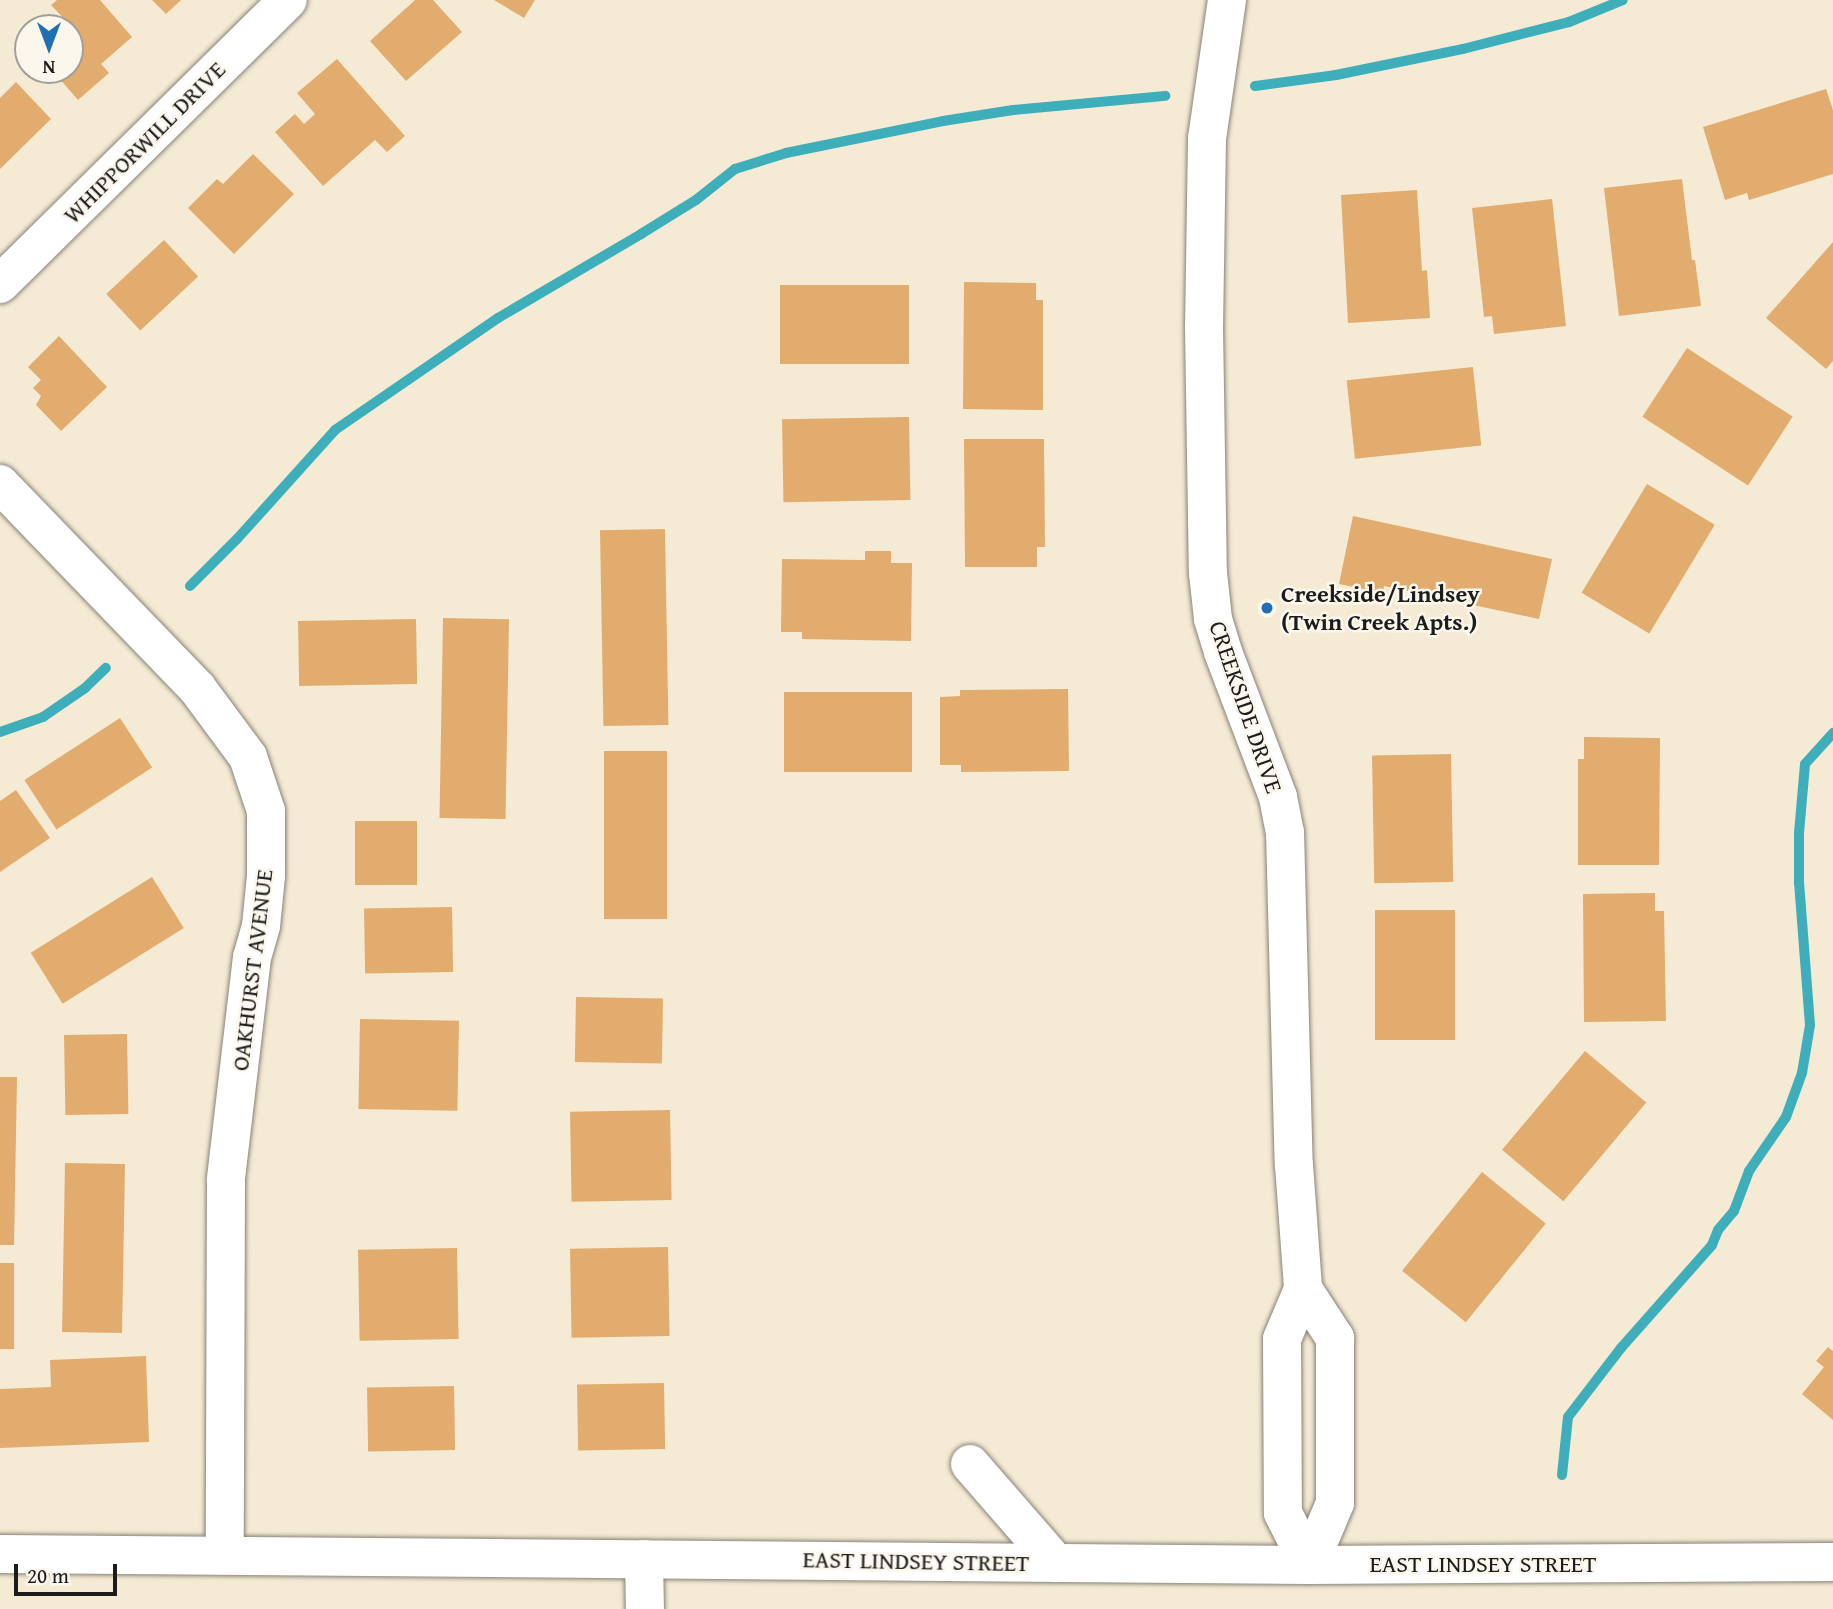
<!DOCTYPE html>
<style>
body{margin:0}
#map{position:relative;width:1833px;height:1609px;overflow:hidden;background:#f5ead4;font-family:"Gentium Book Plus",serif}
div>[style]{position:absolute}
.stream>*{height:10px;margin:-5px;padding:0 5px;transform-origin:5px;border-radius:5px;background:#3eaeba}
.building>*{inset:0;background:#e2ac6e;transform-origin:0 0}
.roads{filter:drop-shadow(0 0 2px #888378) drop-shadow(0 0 2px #888378)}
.minor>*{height:38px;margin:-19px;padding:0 19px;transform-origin:19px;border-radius:19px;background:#fff}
.dots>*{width:19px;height:19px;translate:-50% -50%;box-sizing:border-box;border:4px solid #fbf7ec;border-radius:50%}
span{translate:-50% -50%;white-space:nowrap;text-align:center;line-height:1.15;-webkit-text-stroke:5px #fbf7ec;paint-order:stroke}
.street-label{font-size:24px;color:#1c1c1c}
.poi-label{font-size:24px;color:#1c1c1c;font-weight:700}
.left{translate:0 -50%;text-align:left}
.north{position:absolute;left:14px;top:14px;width:70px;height:70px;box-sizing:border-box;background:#fbf7ec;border:2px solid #a29f99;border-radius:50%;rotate:180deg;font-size:19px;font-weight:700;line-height:28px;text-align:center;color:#1c1c1c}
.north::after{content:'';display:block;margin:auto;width:24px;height:32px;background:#1f6fb2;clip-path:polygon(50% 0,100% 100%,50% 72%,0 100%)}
.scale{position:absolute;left:14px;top:1564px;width:103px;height:32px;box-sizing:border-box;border:4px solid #1c1c1c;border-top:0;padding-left:9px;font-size:21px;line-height:24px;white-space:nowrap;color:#1c1c1c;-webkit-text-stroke:5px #fbf7ec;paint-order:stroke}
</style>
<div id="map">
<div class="stream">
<i style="left:1255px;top:86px;width:82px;rotate:-7.7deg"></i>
<i style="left:1336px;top:75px;width:130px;rotate:-11.6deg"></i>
<i style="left:1463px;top:49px;width:109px;rotate:-14.3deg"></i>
<i style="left:1569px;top:22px;width:58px;rotate:-22.2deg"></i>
<i style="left:190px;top:586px;width:66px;rotate:-45deg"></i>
<i style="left:237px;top:539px;width:147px;rotate:-48deg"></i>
<i style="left:335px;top:430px;width:198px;rotate:-34.5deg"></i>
<i style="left:498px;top:318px;width:166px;rotate:-30.4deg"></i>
<i style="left:641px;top:234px;width:65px;rotate:-31.7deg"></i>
<i style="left:696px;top:200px;width:50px;rotate:-38.5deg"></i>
<i style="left:735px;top:169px;width:53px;rotate:-17.4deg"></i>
<i style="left:786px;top:153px;width:160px;rotate:-11.5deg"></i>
<i style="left:943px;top:121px;width:71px;rotate:-8.9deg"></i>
<i style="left:1013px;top:110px;width:153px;rotate:-5.3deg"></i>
<i style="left:0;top:732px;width:46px;rotate:-19.2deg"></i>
<i style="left:43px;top:717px;width:51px;rotate:-34.6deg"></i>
<i style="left:85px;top:688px;width:29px;rotate:-44deg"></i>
<i style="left:1562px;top:1475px;width:58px;rotate:-84.1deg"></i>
<i style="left:1568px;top:1417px;width:87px;rotate:-52.5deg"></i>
<i style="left:1621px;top:1348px;width:137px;rotate:-48.5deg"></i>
<i style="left:1712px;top:1245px;width:16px;rotate:-68deg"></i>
<i style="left:1718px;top:1230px;width:25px;rotate:-50deg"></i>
<i style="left:1734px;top:1211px;width:43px;rotate:-69.4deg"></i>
<i style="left:1749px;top:1171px;width:65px;rotate:-55.6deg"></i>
<i style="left:1786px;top:1117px;width:47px;rotate:-70deg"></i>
<i style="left:1802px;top:1073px;width:49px;rotate:-80.5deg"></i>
<i style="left:1810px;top:1025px;width:142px;rotate:-94.4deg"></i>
<i style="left:1799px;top:883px;width:50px;rotate:-90deg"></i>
<i style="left:1799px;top:833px;width:69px;rotate:-85deg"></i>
<i style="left:1805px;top:764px;width:42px;rotate:-47.9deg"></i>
</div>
<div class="building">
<i style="clip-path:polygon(57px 0,100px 0,132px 37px,101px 64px,109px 73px,78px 100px,52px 70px,70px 70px,70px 28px,64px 28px,69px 24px,51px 5px)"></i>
<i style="clip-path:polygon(152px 0,181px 0,166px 14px)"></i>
<i style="clip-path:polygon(415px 0,433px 0,462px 32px,406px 81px,370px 41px)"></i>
<i style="clip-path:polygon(494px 0,535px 0,524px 18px)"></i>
<i style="clip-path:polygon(337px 59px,405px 136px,387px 152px,375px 140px,323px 186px,275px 132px,295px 114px,304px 124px,315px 114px,297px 93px)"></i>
<i style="clip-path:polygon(16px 82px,51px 119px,0 169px,0 98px)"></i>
<i style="clip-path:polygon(1826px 89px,1833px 110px,1833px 174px,1749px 200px,1747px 193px,1725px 200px,1703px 127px)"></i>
<i style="clip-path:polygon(253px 154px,294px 194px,234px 254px,188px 208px,217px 179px,223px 184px)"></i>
<i style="clip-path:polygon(1682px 179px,1692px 260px,1695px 260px,1701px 306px,1619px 316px,1604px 188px)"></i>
<i style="clip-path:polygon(1417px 190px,1422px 271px,1427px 270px,1430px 318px,1348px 323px,1341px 195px)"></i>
<i style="clip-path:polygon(1552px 199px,1566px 326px,1494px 334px,1492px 316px,1484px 317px,1472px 208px)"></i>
<i style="left:164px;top:240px;width:50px;height:79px;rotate:47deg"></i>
<i style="clip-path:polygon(1833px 242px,1833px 361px,1826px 369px,1766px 318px)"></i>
<i style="clip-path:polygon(964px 282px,1036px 283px,1036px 300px,1043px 300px,1043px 410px,963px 409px)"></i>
<i style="left:780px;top:285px;width:129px;height:79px"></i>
<i style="clip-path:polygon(59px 336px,107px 387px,61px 431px,36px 405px,41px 396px,33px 388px,41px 380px,28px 367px)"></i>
<i style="left:1687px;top:348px;width:126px;height:82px;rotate:33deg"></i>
<i style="left:1473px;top:367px;width:79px;height:127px;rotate:84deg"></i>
<i style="left:909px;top:417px;width:83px;height:127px;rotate:89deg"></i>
<i style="clip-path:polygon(964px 439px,1044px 439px,1045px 547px,1037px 547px,1037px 567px,965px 567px)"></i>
<i style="left:1647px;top:484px;width:79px;height:127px;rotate:31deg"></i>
<i style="clip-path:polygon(1353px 516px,1552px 559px,1539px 619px,1384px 586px,1383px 593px,1339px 584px)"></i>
<i style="left:665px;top:529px;width:196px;height:65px;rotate:89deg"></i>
<i style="clip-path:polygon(865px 551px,891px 551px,891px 563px,912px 563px,911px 641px,802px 639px,802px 632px,781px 632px,782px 559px,865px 560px)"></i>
<i style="left:443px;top:618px;width:66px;height:200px;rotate:1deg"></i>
<i style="left:416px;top:619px;width:65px;height:118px;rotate:89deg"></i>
<i style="clip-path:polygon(1068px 689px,1069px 771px,961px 772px,961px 765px,940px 765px,940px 697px,960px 696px,960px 690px)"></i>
<i style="left:784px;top:692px;width:128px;height:80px"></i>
<i style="left:120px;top:718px;width:59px;height:114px;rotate:57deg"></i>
<i style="clip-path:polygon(1584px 737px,1660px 738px,1659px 865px,1578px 865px,1578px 759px,1584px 759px)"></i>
<i style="left:604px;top:751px;width:63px;height:168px"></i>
<i style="left:1451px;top:754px;width:128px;height:79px;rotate:89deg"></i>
<i style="clip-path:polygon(16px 790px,50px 838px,0 872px,0 801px)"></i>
<i style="left:355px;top:821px;width:62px;height:64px"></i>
<i style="left:152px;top:877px;width:60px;height:143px;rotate:58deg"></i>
<i style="clip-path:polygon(1655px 893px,1655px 911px,1664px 911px,1666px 1021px,1584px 1022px,1583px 894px)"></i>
<i style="left:452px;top:907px;width:65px;height:88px;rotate:89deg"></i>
<i style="left:1375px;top:910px;width:80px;height:130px"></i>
<i style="left:576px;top:997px;width:87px;height:65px;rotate:1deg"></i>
<i style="left:360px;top:1019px;width:99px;height:90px;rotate:1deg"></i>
<i style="left:127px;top:1034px;width:80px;height:63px;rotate:89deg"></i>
<i style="left:1585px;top:1051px;width:80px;height:129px;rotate:40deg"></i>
<i style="clip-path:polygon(0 1077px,17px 1077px,14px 1245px,0 1245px)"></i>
<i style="left:670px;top:1110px;width:90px;height:100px;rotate:89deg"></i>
<i style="left:65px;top:1163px;width:60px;height:169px;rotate:1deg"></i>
<i style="left:1482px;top:1172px;width:82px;height:127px;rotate:39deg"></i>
<i style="left:668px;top:1247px;width:89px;height:98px;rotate:89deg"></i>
<i style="left:457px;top:1248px;width:91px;height:99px;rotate:89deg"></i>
<i style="left:0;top:1263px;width:14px;height:86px"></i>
<i style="clip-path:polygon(1828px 1347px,1833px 1351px,1833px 1420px,1802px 1394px,1824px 1367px,1816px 1361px)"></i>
<i style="clip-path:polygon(146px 1356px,149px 1442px,0 1448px,0 1389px,51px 1387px,50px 1360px)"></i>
<i style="left:664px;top:1383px;width:66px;height:87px;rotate:89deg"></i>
<i style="left:454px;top:1386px;width:64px;height:87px;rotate:89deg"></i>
</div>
<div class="roads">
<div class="minor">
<i style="left:1227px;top:0;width:139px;rotate:98.2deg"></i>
<i style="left:1207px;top:138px;width:189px;rotate:90.9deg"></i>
<i style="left:1204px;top:327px;width:246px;rotate:89.1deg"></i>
<i style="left:1208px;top:573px;width:46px;rotate:83.8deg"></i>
<i style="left:1213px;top:619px;width:34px;rotate:73deg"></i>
<i style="left:1223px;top:652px;width:155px;rotate:69.2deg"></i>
<i style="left:1278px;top:797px;width:36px;rotate:79deg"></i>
<i style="left:1285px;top:832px;width:333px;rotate:88.5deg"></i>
<i style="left:1294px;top:1165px;width:124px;rotate:85.8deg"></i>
<i style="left:1303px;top:1289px;width:54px;rotate:112.8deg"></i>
<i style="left:1282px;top:1339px;width:174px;rotate:89.7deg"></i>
<i style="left:1283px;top:1513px;width:58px;rotate:63.4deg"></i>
<i style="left:0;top:284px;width:404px;rotate:-44.6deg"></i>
<i style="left:0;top:484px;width:284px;rotate:46deg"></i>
<i style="left:197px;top:688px;width:86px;rotate:53.5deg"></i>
<i style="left:248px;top:757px;width:57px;rotate:71.6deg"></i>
<i style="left:266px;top:811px;width:65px;rotate:90deg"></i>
<i style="left:266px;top:876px;width:50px;rotate:95.7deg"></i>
<i style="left:261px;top:926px;width:32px;rotate:106deg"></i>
<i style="left:252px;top:957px;width:225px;rotate:96.7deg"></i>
<i style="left:226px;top:1180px;width:375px;rotate:90.2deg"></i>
<i style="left:1303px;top:1289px;width:59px;rotate:56.9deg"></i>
<i style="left:1335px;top:1338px;width:165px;rotate:90deg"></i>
<i style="left:1335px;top:1503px;width:67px;rotate:112.8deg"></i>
<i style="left:970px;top:1464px;width:131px;rotate:49deg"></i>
<i style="left:0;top:1554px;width:1309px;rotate:0.48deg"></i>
<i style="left:1309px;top:1565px;width:524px;rotate:-0.33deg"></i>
<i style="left:644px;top:1559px;width:50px;rotate:88.9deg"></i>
</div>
</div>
<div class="dots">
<i style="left:1267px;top:608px;background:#1f6fb2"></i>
</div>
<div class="street-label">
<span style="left:144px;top:142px;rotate:-45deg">WHIPPORWILL DRIVE</span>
<span style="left:1246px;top:707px;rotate:71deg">CREEKSIDE DRIVE</span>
<span style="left:252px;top:970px;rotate:-83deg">OAKHURST AVENUE</span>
<span style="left:916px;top:1561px;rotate:1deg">EAST LINDSEY STREET</span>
<span style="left:1483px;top:1564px">EAST LINDSEY STREET</span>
</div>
<div class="poi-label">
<span class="left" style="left:1281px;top:608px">Creekside/Lindsey<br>(Twin Creek Apts.)</span>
</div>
<div class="north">N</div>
<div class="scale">20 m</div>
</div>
